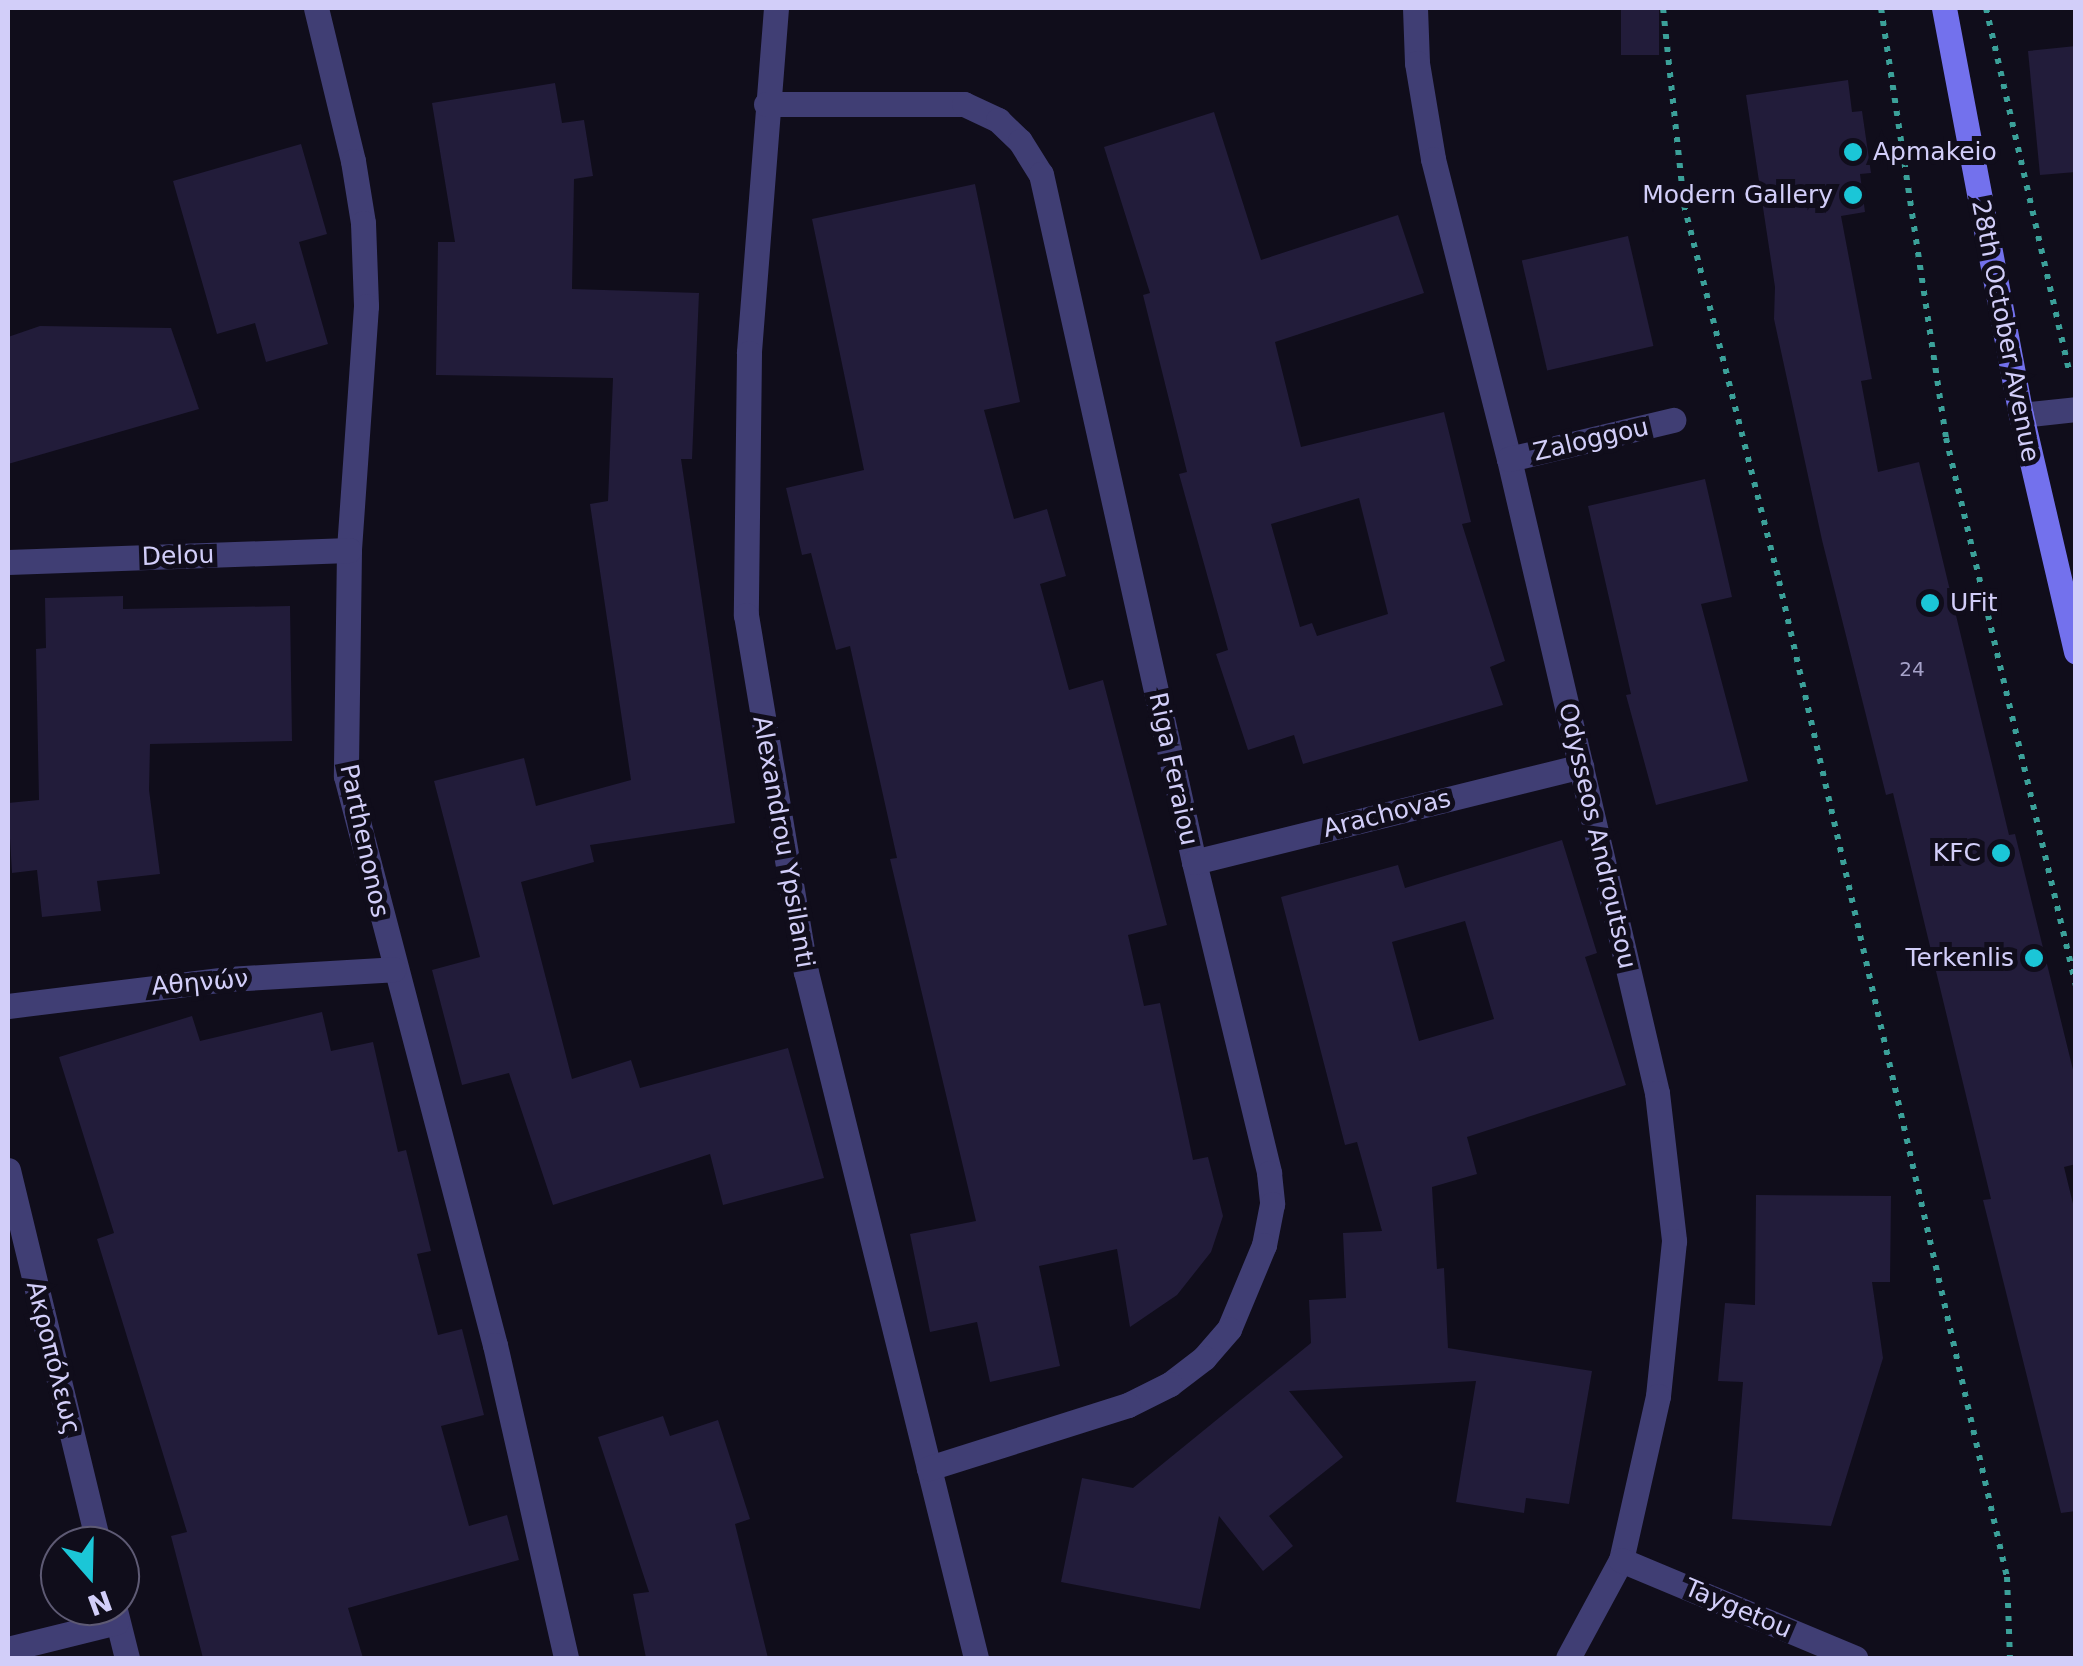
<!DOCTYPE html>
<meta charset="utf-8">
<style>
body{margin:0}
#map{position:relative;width:2083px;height:1666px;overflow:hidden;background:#100d1b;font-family:"DejaVu Sans",sans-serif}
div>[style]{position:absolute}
.building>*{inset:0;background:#221c3a;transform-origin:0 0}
.path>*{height:6px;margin-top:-3px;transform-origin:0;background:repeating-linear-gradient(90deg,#3ba099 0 5px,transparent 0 13px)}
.street>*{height:25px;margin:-12.5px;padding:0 12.5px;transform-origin:12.5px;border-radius:12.5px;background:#403e74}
.secondary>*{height:25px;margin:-12.5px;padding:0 12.5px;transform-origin:12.5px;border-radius:12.5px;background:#7371ed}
.dots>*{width:28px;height:28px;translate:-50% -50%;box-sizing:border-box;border:5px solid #100d1b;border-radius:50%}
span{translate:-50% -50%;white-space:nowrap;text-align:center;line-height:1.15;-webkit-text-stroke:10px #100d1b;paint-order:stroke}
.number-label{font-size:20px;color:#a6a2c9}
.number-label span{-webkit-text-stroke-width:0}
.poi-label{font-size:25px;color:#d2cef9}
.left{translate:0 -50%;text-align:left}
.right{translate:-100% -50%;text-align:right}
.street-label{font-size:25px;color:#d2cef9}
.frame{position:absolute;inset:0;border:10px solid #d2cef9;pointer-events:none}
.north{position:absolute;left:40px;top:1526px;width:100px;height:100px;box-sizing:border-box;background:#100d1b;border:2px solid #5e5a74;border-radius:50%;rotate:160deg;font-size:28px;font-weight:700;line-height:40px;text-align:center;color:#d2cef9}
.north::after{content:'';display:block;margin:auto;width:35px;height:45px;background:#1bc6d7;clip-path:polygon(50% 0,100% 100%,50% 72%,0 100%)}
</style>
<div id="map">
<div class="building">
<i style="left:1621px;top:8px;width:38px;height:47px"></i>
<i style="clip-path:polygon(2076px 46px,2076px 172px,2040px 175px,2028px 51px)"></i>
<i style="clip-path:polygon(1848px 80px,1852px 112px,1862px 111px,1871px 173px,1860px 174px,1865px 212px,1841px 216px,1872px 379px,1861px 381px,1878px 472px,1919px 462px,2009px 835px,2015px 834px,2076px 1082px,2076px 1164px,2064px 1167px,2076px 1216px,2076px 1511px,2061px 1513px,1983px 1200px,1991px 1199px,1893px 793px,1886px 795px,1822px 540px,1774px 319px,1775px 287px,1746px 95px)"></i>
<i style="clip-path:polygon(555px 83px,562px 123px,584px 120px,593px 176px,574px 179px,572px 289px,699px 293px,692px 459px,681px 459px,735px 823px,590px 845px,594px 862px,521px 882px,572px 1079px,631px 1060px,640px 1088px,788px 1048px,824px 1178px,723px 1205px,710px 1154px,553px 1205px,509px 1073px,462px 1085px,432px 970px,480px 957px,434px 781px,524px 758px,536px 806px,631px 780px,590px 504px,608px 501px,613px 378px,436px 375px,438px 242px,455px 242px,432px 103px)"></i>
<i style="clip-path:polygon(evenodd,1214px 112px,1261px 260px,1398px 215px,1424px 293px,1275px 342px,1301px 447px,1444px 412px,1471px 522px,1462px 524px,1505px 661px,1490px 667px,1503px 705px,1303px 764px,1294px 735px,1248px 750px,1216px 654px,1228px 650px,1179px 474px,1187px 472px,1143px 295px,1150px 293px,1104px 147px,1214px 112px,1359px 498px,1388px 614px,1317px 636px,1312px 623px,1300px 627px,1271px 524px,1359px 498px)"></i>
<i style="clip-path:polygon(301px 144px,327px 234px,299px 242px,328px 344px,266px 362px,255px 323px,217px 334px,173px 181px)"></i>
<i style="clip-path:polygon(975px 184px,1020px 402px,984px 410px,1014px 519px,1047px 509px,1066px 576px,1040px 584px,1069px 690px,1103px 680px,1167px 925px,1128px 935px,1144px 1006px,1160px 1003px,1193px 1160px,1208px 1157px,1223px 1216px,1211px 1252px,1177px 1295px,1130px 1327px,1117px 1249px,1039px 1266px,1060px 1366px,990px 1382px,977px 1322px,930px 1332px,910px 1234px,976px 1221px,890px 859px,897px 858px,850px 646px,836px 650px,811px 553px,802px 555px,786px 488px,864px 470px,812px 219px)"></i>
<i style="left:1628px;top:236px;width:113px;height:109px;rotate:77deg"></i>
<i style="clip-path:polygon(40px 326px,171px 328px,199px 409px,8px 464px,8px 337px)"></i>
<i style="clip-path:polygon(1705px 479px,1732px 597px,1701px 604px,1748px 781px,1656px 805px,1626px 695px,1631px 694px,1588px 506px)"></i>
<i style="clip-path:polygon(123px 596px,123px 609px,290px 606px,292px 741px,150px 744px,149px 790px,160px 874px,97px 881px,101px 911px,42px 917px,37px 870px,12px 873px,8px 803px,39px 800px,36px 649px,46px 648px,45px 598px)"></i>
<i style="clip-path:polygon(evenodd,1562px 840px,1597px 953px,1585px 957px,1626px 1085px,1467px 1137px,1477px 1174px,1432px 1187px,1437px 1269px,1444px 1268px,1448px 1348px,1592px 1371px,1569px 1504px,1526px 1498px,1524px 1513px,1456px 1502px,1476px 1381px,1289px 1391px,1343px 1457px,1269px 1516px,1293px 1546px,1263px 1571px,1219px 1516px,1200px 1609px,1061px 1582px,1082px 1478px,1133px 1488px,1311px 1343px,1309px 1300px,1346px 1298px,1343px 1233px,1382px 1231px,1357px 1142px,1345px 1145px,1281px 897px,1398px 865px,1405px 888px,1562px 840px,1465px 921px,1494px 1019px,1419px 1041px,1392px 942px,1465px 921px)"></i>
<i style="clip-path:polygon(322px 1012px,331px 1051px,373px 1042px,398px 1152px,406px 1150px,431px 1251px,417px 1254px,438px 1335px,462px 1329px,484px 1415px,441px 1426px,469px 1526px,507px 1515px,519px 1560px,348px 1608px,363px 1658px,203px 1658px,171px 1536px,187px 1532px,97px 1239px,114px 1233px,59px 1057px,192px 1016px,200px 1041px)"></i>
<i style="clip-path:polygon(1756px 1195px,1891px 1196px,1890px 1282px,1872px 1282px,1883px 1358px,1831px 1526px,1732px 1519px,1743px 1382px,1718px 1381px,1725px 1303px,1755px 1305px)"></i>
<i style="clip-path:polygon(663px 1416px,670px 1436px,718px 1420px,750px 1519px,735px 1524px,768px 1658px,646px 1658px,633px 1594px,649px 1592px,598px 1437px)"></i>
</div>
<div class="path">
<i style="left:1663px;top:8px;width:198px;rotate:83.9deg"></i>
<i style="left:1684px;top:205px;width:388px;rotate:75.8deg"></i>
<i style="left:1779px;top:581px;width:1022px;rotate:77.11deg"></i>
<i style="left:2007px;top:1577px;width:81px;rotate:87.9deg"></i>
<i style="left:1881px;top:8px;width:435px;rotate:81.4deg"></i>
<i style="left:1946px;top:438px;width:563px;rotate:76.65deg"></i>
<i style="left:1986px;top:8px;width:376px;rotate:77.1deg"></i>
</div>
<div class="street">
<i style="left:316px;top:8px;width:157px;rotate:76.4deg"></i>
<i style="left:353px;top:161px;width:63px;rotate:80.8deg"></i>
<i style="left:363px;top:223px;width:83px;rotate:87.9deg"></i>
<i style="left:366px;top:306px;width:245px;rotate:94deg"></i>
<i style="left:349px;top:550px;width:226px;rotate:90.8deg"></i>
<i style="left:346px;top:776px;width:588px;rotate:75.33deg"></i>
<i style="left:495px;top:1345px;width:321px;rotate:77.2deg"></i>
<i style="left:776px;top:8px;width:346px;rotate:94.5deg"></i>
<i style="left:749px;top:353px;width:262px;rotate:90.7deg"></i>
<i style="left:746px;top:615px;width:362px;rotate:80.5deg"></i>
<i style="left:806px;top:972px;width:707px;rotate:76.08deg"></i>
<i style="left:1415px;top:8px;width:55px;rotate:87.9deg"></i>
<i style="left:1417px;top:63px;width:97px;rotate:80.5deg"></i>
<i style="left:1433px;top:159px;width:309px;rotate:75.8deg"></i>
<i style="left:1509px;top:459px;width:651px;rotate:76.86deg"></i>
<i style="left:1657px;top:1093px;width:149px;rotate:83.4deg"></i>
<i style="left:1674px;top:1241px;width:156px;rotate:95.9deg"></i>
<i style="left:1658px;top:1396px;width:168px;rotate:102.7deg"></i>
<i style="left:1621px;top:1560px;width:111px;rotate:118.4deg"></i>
<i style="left:766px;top:104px;width:198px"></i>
<i style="left:964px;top:104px;width:38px;rotate:25deg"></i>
<i style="left:998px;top:120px;width:30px;rotate:44deg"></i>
<i style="left:1020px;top:141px;width:39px;rotate:58deg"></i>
<i style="left:1041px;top:174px;width:705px;rotate:77.46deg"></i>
<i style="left:1194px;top:862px;width:320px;rotate:76.4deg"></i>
<i style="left:1269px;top:1173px;width:31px;rotate:84deg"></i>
<i style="left:1272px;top:1204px;width:42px;rotate:101deg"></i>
<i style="left:1264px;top:1245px;width:91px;rotate:112.6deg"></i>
<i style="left:1229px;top:1329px;width:38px;rotate:131deg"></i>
<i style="left:1204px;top:1358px;width:43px;rotate:142.6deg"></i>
<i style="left:1170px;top:1384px;width:47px;rotate:153.4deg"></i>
<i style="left:1128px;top:1405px;width:209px;rotate:162.4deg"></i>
<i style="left:2021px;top:415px;width:55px;rotate:-6.2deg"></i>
<i style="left:1509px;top:459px;width:169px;rotate:-13.4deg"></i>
<i style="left:8px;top:562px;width:341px;rotate:-2deg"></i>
<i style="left:1194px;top:862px;width:399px;rotate:-13.9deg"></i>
<i style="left:8px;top:1006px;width:222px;rotate:-7deg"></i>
<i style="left:228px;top:979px;width:166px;rotate:-3.4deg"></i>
<i style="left:8px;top:1170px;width:387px;rotate:76.4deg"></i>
<i style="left:1621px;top:1560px;width:254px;rotate:22.7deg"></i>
<i style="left:114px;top:1606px;width:54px;rotate:76deg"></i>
<i style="left:8px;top:1649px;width:112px;rotate:-13.9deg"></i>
</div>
<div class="secondary">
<i style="left:1944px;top:8px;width:414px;rotate:79.3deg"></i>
<i style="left:2021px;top:415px;width:243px;rotate:76.9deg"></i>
</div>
<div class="dots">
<i style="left:1853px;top:152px;background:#1bc6d7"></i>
<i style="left:1853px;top:195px;background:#1bc6d7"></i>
<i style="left:1930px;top:603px;background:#1bc6d7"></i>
<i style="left:2001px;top:853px;background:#1bc6d7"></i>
<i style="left:2034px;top:958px;background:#1bc6d7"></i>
</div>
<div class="number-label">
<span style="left:1912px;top:669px">24</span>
</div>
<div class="poi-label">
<span class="left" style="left:1873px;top:152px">Apmakeio</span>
<span class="right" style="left:1833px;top:195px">Modern Gallery</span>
<span class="left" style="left:1950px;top:603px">UFit</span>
<span class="right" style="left:1981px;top:853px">KFC</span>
<span class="right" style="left:2014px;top:958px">Terkenlis</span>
</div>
<div class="street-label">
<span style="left:2005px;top:331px;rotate:79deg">28th October Avenue</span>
<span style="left:1591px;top:440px;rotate:-13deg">Zaloggou</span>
<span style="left:178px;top:556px;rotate:-2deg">Delou</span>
<span style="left:1173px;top:769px;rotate:78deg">Riga Feraiou</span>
<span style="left:1387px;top:814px;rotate:-14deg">Arachovas</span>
<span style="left:1597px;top:836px;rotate:77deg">Odysseos Androutsou</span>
<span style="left:364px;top:841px;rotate:78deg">Parthenonos</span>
<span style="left:783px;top:842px;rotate:80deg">Alexandrou Ypsilanti</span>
<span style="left:200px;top:983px;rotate:-5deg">Αθηνών</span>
<span style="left:53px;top:1358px;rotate:76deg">Ακροπόλεως</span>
<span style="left:1738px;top:1609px;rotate:23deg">Taygetou</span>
</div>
<div class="frame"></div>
<div class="north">N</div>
</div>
